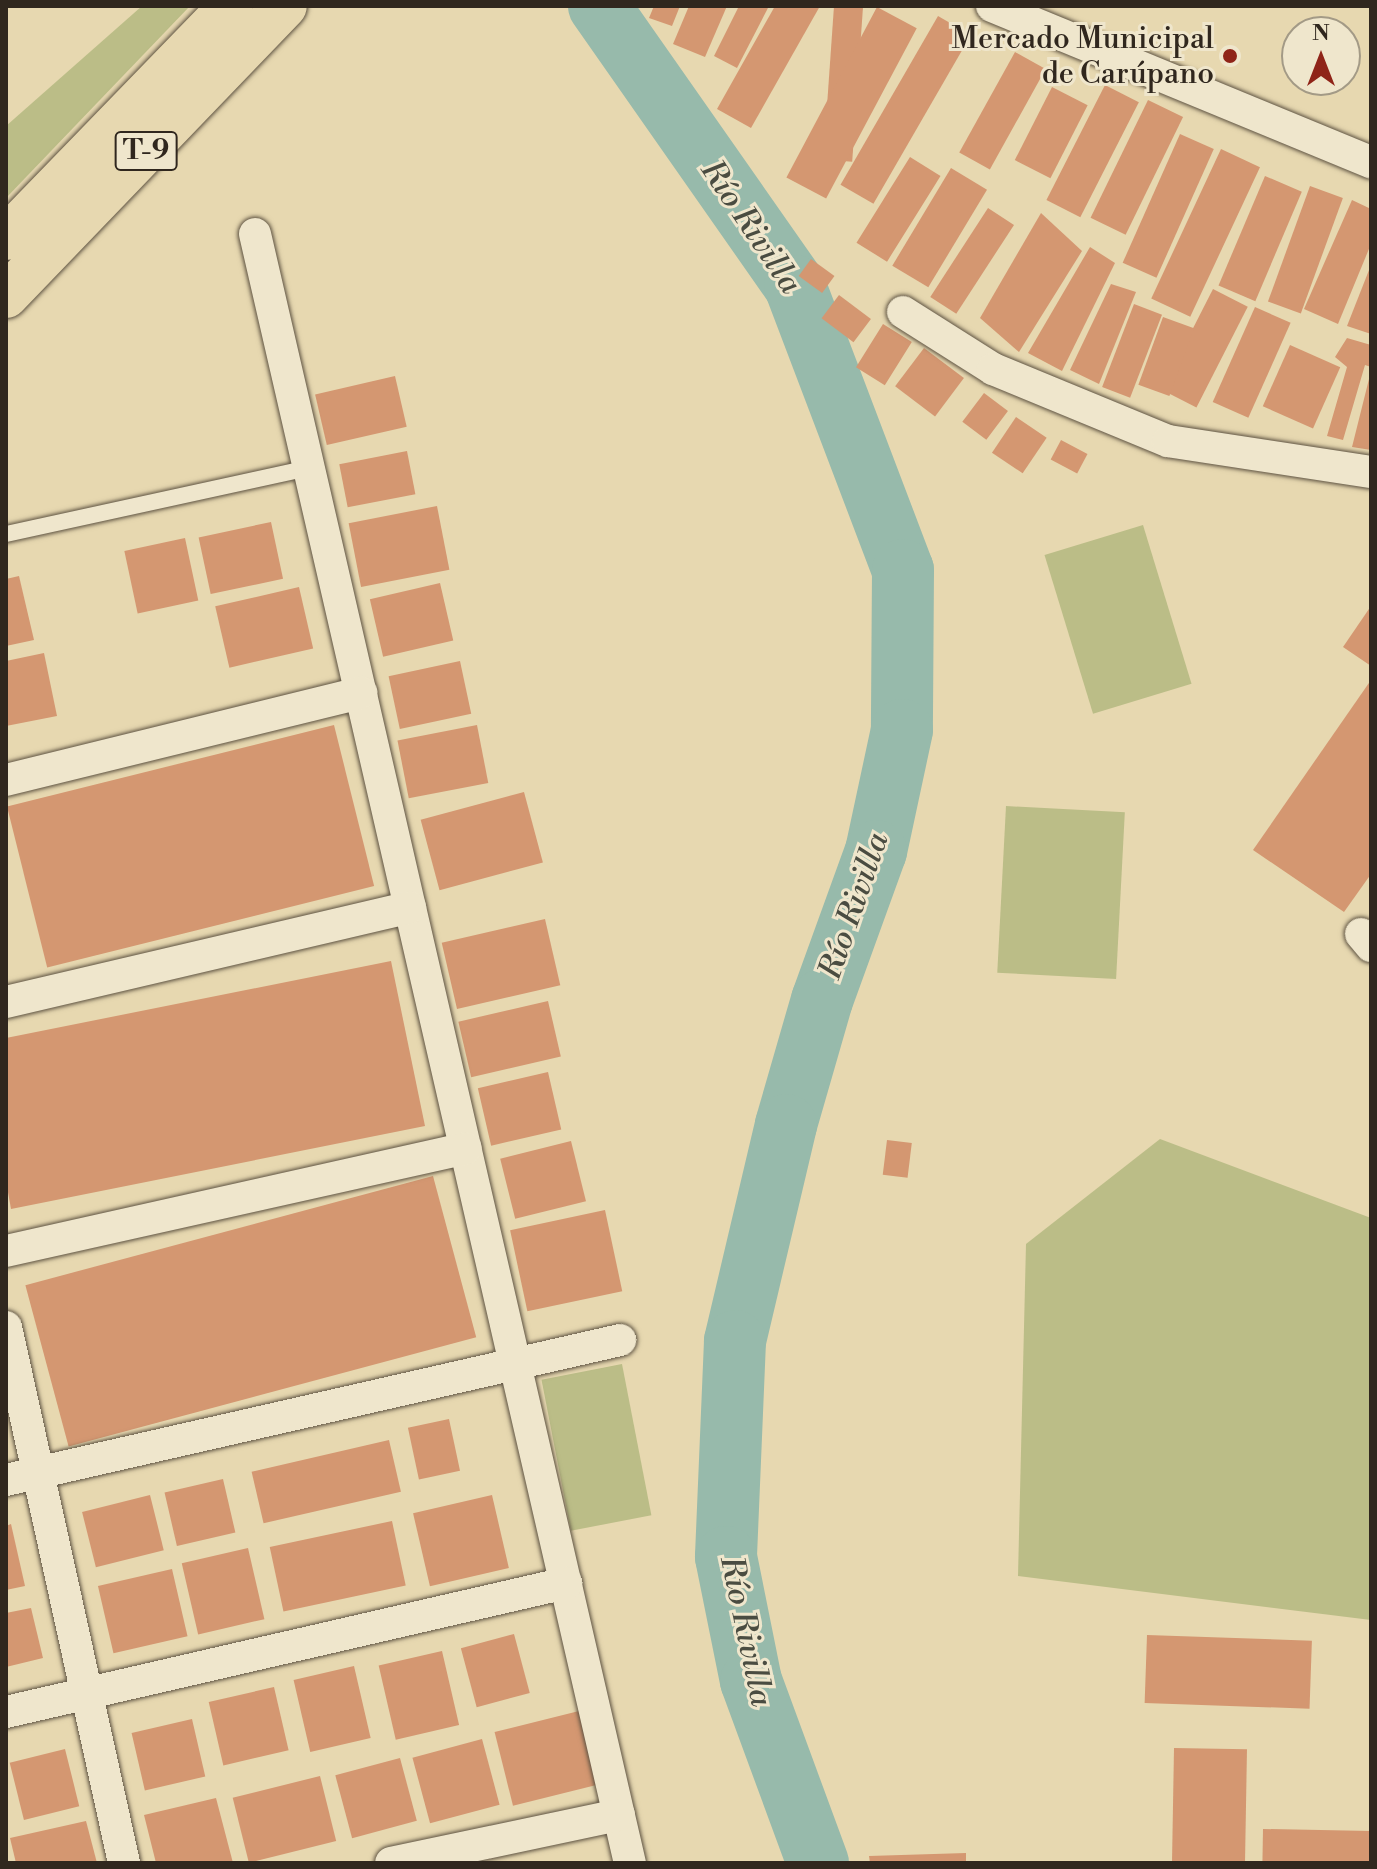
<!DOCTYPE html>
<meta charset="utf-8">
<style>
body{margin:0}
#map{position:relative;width:1377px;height:1869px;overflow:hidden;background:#e7d8b0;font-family:"Libre Bodoni",serif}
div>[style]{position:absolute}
.green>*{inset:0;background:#bbbd87;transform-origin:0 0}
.river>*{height:62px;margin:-31px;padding:0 31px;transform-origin:31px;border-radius:31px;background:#97baab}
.building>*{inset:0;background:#d49771;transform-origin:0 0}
.roads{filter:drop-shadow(0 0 2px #5e5342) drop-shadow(0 0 2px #5e5342)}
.lane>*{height:16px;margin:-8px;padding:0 8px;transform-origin:8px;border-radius:8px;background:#efe6cc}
.street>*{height:32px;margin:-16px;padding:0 16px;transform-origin:16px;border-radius:16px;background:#efe6cc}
.highway>*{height:44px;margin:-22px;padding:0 22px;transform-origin:22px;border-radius:22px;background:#e7d8b0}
.dots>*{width:22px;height:22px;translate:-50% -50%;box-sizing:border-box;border:4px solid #efe6cc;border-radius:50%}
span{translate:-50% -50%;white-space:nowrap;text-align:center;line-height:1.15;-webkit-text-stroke:6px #efe6cc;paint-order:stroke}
.shield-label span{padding:2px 6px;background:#efe6cc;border:2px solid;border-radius:6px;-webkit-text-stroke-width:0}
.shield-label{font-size:28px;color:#30271e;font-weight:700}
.poi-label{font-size:30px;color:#30271e}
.right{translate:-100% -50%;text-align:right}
.water-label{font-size:32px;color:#4a4c41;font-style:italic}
.frame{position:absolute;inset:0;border:8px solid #30271e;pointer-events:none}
.north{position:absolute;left:1281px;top:16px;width:80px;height:80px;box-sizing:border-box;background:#efe6cc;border:2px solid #a39a86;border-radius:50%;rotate:0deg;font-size:22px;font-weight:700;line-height:32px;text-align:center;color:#30271e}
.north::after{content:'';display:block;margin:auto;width:28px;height:36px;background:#8f2418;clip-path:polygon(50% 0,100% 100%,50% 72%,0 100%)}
</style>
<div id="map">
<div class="green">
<i style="clip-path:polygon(142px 6px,190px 6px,6px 198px,6px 126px)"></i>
<i style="left:1143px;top:525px;width:166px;height:103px;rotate:73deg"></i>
<i style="left:1006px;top:806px;width:119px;height:167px;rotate:3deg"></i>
<i style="clip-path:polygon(1160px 1139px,1371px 1218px,1371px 1620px,1018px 1576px,1026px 1244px)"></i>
<i style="left:622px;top:1364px;width:154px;height:82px;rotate:79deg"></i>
</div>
<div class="river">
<i style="left:599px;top:6px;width:342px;rotate:55deg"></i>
<i style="left:795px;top:286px;width:304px;rotate:69.2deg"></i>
<i style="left:903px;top:570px;width:160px;rotate:90.4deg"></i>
<i style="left:902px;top:730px;width:124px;rotate:102.1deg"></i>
<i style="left:876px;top:851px;width:158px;rotate:109.9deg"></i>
<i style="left:822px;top:1000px;width:130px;rotate:106.1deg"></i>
<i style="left:786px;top:1125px;width:222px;rotate:103.3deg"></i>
<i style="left:735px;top:1341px;width:216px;rotate:92.4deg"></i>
<i style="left:726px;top:1557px;width:126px;rotate:78.6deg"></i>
<i style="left:751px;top:1681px;width:194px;rotate:69.8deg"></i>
</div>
<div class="building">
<i style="clip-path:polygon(654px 6px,680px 6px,672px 26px,649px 18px)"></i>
<i style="clip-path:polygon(689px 6px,727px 6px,705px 57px,673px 44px)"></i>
<i style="clip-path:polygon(739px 6px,769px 6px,737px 68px,714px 56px)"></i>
<i style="clip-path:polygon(775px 6px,820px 6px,751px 128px,717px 109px)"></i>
<i style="left:834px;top:6px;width:29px;height:154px;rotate:4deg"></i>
<i style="left:877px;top:7px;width:45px;height:193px;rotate:28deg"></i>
<i style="left:938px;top:16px;width:38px;height:195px;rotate:30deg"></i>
<i style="left:1015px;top:52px;width:35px;height:115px;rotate:29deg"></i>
<i style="left:1105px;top:85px;width:38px;height:129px;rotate:27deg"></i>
<i style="left:1052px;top:87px;width:40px;height:82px;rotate:27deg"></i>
<i style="left:1148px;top:100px;width:39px;height:131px;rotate:26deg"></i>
<i style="left:1180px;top:134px;width:37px;height:141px;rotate:24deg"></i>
<i style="left:1221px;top:149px;width:43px;height:165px;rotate:25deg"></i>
<i style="left:910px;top:157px;width:36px;height:101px;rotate:32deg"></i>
<i style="left:951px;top:168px;width:42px;height:114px;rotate:31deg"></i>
<i style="left:1265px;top:176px;width:40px;height:119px;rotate:23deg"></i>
<i style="left:1310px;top:186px;width:35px;height:123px;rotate:20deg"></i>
<i style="clip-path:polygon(1352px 200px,1371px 209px,1371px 244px,1338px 324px,1304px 309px)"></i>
<i style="left:988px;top:208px;width:31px;height:106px;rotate:33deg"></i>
<i style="clip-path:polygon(1041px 213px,1082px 251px,1019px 352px,980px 318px)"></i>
<i style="clip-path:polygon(1090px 247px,1115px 263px,1062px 371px,1028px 353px)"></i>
<i style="left:811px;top:259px;width:29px;height:21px;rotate:36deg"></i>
<i style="clip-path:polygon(1371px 265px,1371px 334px,1347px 326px)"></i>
<i style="clip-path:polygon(1111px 284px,1136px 292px,1099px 384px,1070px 370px)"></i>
<i style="left:1213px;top:289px;width:39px;height:113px;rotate:27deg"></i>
<i style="left:839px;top:295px;width:40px;height:29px;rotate:37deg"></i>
<i style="left:1134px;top:304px;width:30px;height:89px;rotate:21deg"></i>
<i style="left:1255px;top:307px;width:39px;height:104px;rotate:24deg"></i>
<i style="left:1163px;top:317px;width:33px;height:72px;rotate:20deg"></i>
<i style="left:883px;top:324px;width:34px;height:51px;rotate:32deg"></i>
<i style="clip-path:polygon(1347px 338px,1371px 345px,1371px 367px,1365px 365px,1343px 440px,1327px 436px,1347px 367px,1335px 357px)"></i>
<i style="left:1290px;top:345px;width:55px;height:67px;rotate:24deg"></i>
<i style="left:924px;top:348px;width:50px;height:48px;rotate:37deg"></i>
<i style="clip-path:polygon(1370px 375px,1371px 375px,1371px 450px,1352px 447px)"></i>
<i style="left:395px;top:376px;width:52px;height:82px;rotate:77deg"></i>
<i style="left:984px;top:393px;width:30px;height:36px;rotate:37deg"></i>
<i style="left:1016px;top:417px;width:37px;height:43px;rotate:34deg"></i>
<i style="left:1061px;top:440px;width:30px;height:22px;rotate:28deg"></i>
<i style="left:407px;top:451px;width:44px;height:69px;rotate:79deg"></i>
<i style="left:437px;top:506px;width:65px;height:90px;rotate:79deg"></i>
<i style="left:271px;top:522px;width:58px;height:74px;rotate:78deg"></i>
<i style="left:185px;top:538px;width:64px;height:62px;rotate:78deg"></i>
<i style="clip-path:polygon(19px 576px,34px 640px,6px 646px,6px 579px)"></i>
<i style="left:440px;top:583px;width:59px;height:72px;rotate:77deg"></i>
<i style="left:299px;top:587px;width:63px;height:86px;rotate:77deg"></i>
<i style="clip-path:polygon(1371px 606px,1371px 666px,1343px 647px)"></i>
<i style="clip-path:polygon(44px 653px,57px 716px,6px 726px,6px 661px)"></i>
<i style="left:460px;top:661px;width:54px;height:73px;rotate:78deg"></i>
<i style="clip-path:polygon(1371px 680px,1371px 874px,1344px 912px,1253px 850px)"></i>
<i style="left:334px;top:725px;width:166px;height:337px;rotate:76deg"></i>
<i style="left:477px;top:725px;width:59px;height:81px;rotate:79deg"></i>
<i style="left:524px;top:792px;width:73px;height:107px;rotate:75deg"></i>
<i style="left:545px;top:919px;width:68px;height:106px;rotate:77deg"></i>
<i style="clip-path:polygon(391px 961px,425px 1126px,11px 1209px,6px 1181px,6px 1038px)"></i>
<i style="left:548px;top:1001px;width:57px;height:92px;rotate:77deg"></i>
<i style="left:548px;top:1072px;width:59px;height:72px;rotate:77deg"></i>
<i style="left:887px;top:1140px;width:25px;height:35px;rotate:7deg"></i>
<i style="left:571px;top:1141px;width:62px;height:73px;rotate:76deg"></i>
<i style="left:433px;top:1176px;width:167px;height:422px;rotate:75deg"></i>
<i style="left:605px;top:1210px;width:83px;height:97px;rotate:78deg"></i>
<i style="left:449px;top:1419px;width:53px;height:42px;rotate:78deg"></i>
<i style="left:389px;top:1440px;width:53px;height:141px;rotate:77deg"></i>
<i style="left:223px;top:1479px;width:55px;height:60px;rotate:77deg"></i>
<i style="left:150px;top:1495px;width:57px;height:70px;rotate:76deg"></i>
<i style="left:492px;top:1495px;width:75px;height:81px;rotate:77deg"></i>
<i style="left:392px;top:1521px;width:66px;height:125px;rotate:78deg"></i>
<i style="clip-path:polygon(11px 1524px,25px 1586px,6px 1590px,6px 1526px)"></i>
<i style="left:248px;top:1548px;width:73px;height:68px;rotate:77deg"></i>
<i style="left:172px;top:1569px;width:69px;height:76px;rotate:77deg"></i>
<i style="clip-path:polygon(31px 1608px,43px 1658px,6px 1667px,6px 1613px)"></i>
<i style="left:514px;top:1634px;width:61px;height:55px;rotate:75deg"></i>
<i style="left:1147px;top:1635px;width:165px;height:68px;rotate:2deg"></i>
<i style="left:442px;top:1651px;width:76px;height:65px;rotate:77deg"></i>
<i style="left:354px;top:1666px;width:74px;height:62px;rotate:77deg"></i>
<i style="left:274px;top:1687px;width:65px;height:67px;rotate:77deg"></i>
<i style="left:579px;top:1711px;width:76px;height:87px;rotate:76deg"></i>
<i style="left:192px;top:1719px;width:59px;height:62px;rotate:77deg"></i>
<i style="left:482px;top:1739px;width:68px;height:72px;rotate:75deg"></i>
<i style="left:1174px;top:1748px;width:73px;height:115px;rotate:1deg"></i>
<i style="left:65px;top:1749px;width:59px;height:57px;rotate:76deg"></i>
<i style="left:400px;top:1758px;width:65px;height:67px;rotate:75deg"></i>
<i style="left:320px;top:1776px;width:67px;height:90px;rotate:76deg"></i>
<i style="clip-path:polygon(216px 1798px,233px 1863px,156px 1863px,144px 1815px)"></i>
<i style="clip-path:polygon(86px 1821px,97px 1863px,16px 1863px,10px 1838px)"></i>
<i style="left:1263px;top:1829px;width:108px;height:34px;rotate:1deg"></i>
<i style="clip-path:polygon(966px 1853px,966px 1863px,870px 1863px,869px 1856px)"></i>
</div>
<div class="roads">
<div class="lane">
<i style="left:6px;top:534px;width:310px;rotate:-12.3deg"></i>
</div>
<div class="street">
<i style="left:992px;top:6px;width:410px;rotate:22.4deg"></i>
<i style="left:255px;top:234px;width:1672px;rotate:77.04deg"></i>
<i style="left:903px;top:312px;width:107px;rotate:32.3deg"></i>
<i style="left:993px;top:369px;width:189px;rotate:22.4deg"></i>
<i style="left:1168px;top:441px;width:205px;rotate:8.7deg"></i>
<i style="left:6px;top:780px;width:366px;rotate:-13.8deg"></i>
<i style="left:1361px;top:934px;width:16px;rotate:50deg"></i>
<i style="left:6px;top:1002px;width:415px;rotate:-13.2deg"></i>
<i style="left:6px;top:1251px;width:471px;rotate:-12.6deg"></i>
<i style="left:6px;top:1327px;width:549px;rotate:77.58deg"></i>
<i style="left:6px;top:1480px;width:630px;rotate:-12.84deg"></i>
<i style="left:6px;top:1712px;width:575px;rotate:-12.97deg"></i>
<i style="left:391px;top:1863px;width:233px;rotate:-11.9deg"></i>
</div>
<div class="highway">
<i style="left:6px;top:238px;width:323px;rotate:-45.9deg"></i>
<i style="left:6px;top:296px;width:402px;rotate:-46.1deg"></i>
</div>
</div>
<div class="dots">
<i style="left:1230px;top:56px;background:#8f2418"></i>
</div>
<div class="shield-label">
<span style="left:146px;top:151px">T-9</span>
</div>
<div class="poi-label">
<span class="right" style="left:1214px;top:56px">Mercado Municipal<br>de Carúpano</span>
</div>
<div class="water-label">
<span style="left:751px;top:227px;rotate:56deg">Río Rivilla</span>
<span style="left:854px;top:906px;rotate:-71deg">Río Rivilla</span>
<span style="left:746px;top:1631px;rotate:78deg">Río Rivilla</span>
</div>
<div class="frame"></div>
<div class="north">N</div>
</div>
